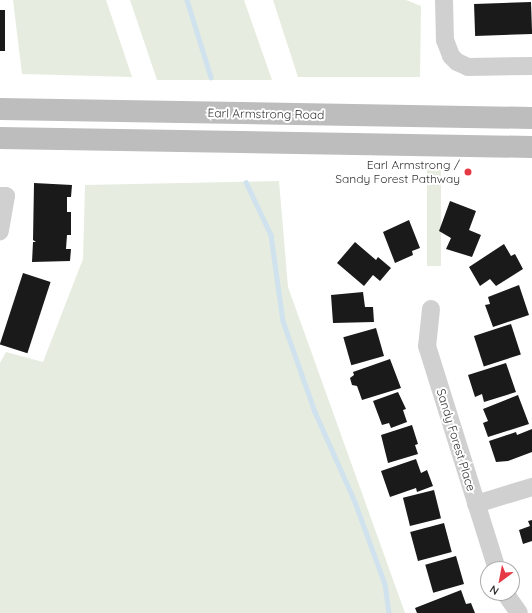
<!DOCTYPE html>
<style>
body{margin:0}
#map{position:relative;width:532px;height:613px;overflow:hidden;background:#fff;font-family:Quicksand,sans-serif}
div>[style]{position:absolute}
.green>*{inset:0;background:#e6ecdf;transform-origin:0 0}
.stream>*{height:4.5px;margin:-2.25px;padding:0 2.25px;transform-origin:2.25px;border-radius:2.25px;background:#cfe2ee}
.building>*{inset:0;background:#1a1a1a;transform-origin:0 0}
.minor>*{height:18px;margin:-9px;padding:0 9px;transform-origin:9px;border-radius:9px;background:#d0d0d0}
.secondary>*{height:22px;margin:-11px;padding:0 11px;transform-origin:11px;border-radius:11px;background:#bdbdbd}
.dots>*{width:11px;height:11px;translate:-50% -50%;box-sizing:border-box;border:2px solid #fff;border-radius:50%}
span{translate:-50% -50%;white-space:nowrap;text-align:center;line-height:1.15;-webkit-text-stroke:4px #fff;paint-order:stroke}
.street-label{font-size:12px;color:#333}
.poi-label{font-size:12px;color:#333}
.right{translate:-100% -50%;text-align:right}
.north{position:absolute;left:480px;top:561px;width:40px;height:40px;box-sizing:border-box;background:#fff;border:1px solid #adadad;border-radius:50%;rotate:212deg;font-size:11px;font-weight:700;line-height:16px;text-align:center;color:#333}
.north::after{content:'';display:block;margin:auto;width:14px;height:18px;background:#e63946;clip-path:polygon(50% 0,100% 100%,50% 72%,0 100%)}
</style>
<div id="map">
<div class="green">
<i style="clip-path:polygon(13px 0,106px 0,132px 77px,22px 74px)"></i>
<i style="clip-path:polygon(130px 0,244px 0,272px 80px,157px 80px)"></i>
<i style="clip-path:polygon(273px 0,406px 0,421px 6px,420px 77px,298px 77px)"></i>
<i style="left:427px;top:167px;width:14px;height:99px"></i>
<i style="clip-path:polygon(279px 181px,288px 287px,405px 613px,0 613px,0 363px,6px 352px,43px 362px,83px 259px,85px 185px)"></i>
</div>
<div class="stream">
<i style="left:187px;top:0;width:81px;rotate:72.7deg"></i>
<i style="left:246px;top:182px;width:59px;rotate:64.7deg"></i>
<i style="left:271px;top:235px;width:87px;rotate:82.1deg"></i>
<i style="left:283px;top:321px;width:96px;rotate:70.6deg"></i>
<i style="left:315px;top:412px;width:98px;rotate:66deg"></i>
<i style="left:355px;top:502px;width:87px;rotate:69.9deg"></i>
<i style="left:385px;top:584px;width:29px;rotate:82deg"></i>
</div>
<div class="building">
<i style="left:531px;top:2px;width:32px;height:57px;rotate:88deg"></i>
<i style="left:0;top:10px;width:5px;height:41px"></i>
<i style="clip-path:polygon(34px 183px,72px 185px,71px 197px,67px 197px,67px 212px,71px 212px,71px 235px,67px 235px,66px 249px,71px 249px,70px 261px,32px 262px,33px 242px,36px 242px,33px 240px)"></i>
<i style="clip-path:polygon(450px 201px,476px 211px,469px 230px,481px 235px,472px 257px,446px 249px,451px 238px,439px 231px)"></i>
<i style="clip-path:polygon(409px 220px,420px 248px,412px 251px,413px 255px,395px 263px,383px 232px)"></i>
<i style="clip-path:polygon(355px 242px,376px 260px,378px 257px,391px 268px,380px 281px,373px 275px,364px 286px,337px 263px)"></i>
<i style="clip-path:polygon(504px 244px,511px 256px,515px 254px,523px 269px,496px 286px,490px 279px,480px 286px,469px 267px)"></i>
<i style="left:23px;top:273px;width:29px;height:75px;rotate:18deg"></i>
<i style="clip-path:polygon(519px 285px,529px 315px,493px 327px,485px 305px,490px 304px,488px 297px)"></i>
<i style="clip-path:polygon(363px 292px,365px 307px,373px 307px,374px 322px,333px 323px,331px 295px)"></i>
<i style="left:511px;top:324px;width:32px;height:39px;rotate:72deg"></i>
<i style="left:376px;top:328px;width:29px;height:34px;rotate:74deg"></i>
<i style="clip-path:polygon(390px 359px,401px 388px,362px 400px,357px 386px,352px 385px,350px 378px,354px 375px,353px 372px)"></i>
<i style="clip-path:polygon(506px 363px,516px 392px,484px 402px,482px 394px,475px 397px,468px 375px)"></i>
<i style="clip-path:polygon(398px 392px,406px 409px,403px 410px,407px 422px,391px 428px,389px 423px,382px 425px,373px 401px)"></i>
<i style="clip-path:polygon(518px 395px,529px 424px,488px 437px,483px 423px,488px 421px,483px 409px)"></i>
<i style="clip-path:polygon(412px 425px,418px 444px,415px 445px,418px 454px,388px 463px,381px 435px)"></i>
<i style="clip-path:polygon(532px 429px,532px 452px,508px 461px,496px 462px,489px 441px,516px 432px,517px 435px)"></i>
<i style="clip-path:polygon(416px 459px,421px 473px,427px 470px,433px 486px,417px 492px,416px 488px,390px 497px,381px 471px)"></i>
<i style="left:434px;top:490px;width:29px;height:32px;rotate:76deg"></i>
<i style="clip-path:polygon(532px 520px,532px 541px,523px 544px,519px 530px,530px 526px,528px 521px)"></i>
<i style="left:444px;top:523px;width:30px;height:35px;rotate:75deg"></i>
<i style="left:456px;top:556px;width:29px;height:32px;rotate:74deg"></i>
<i style="clip-path:polygon(461px 590px,466px 604px,471px 603px,475px 613px,417px 613px,415px 608px)"></i>
</div>
<div class="minor">
<i style="left:444px;top:0;width:40px;rotate:88.6deg"></i>
<i style="left:445px;top:40px;width:17px;rotate:69deg"></i>
<i style="left:451px;top:56px;width:8px;rotate:45deg"></i>
<i style="left:457px;top:62px;width:12px;rotate:24deg"></i>
<i style="left:468px;top:67px;width:64px;rotate:-0.9deg"></i>
<i style="left:0;top:196px;width:6px"></i>
<i style="left:6px;top:196px;width:36px;rotate:100deg"></i>
<i style="left:431px;top:309px;width:37px;rotate:96deg"></i>
<i style="left:427px;top:346px;width:234px;rotate:72.6deg"></i>
<i style="left:476px;top:504px;width:59px;rotate:-16.9deg"></i>
<i style="left:505px;top:593px;width:24px;rotate:55deg"></i>
</div>
<div class="secondary">
<i style="left:0;top:109px;width:532px;rotate:0.97deg"></i>
<i style="left:0;top:138px;width:532px;rotate:0.97deg"></i>
</div>
<div class="dots">
<i style="left:468px;top:172px;background:#e63946"></i>
</div>
<div class="street-label">
<span style="left:266px;top:114px;rotate:1deg">Earl Armstrong Road</span>
<span style="left:456px;top:440px;rotate:73deg">Sandy Forest Place</span>
</div>
<div class="poi-label">
<span class="right" style="left:460px;top:172px">Earl Armstrong /<br>Sandy Forest Pathway</span>
</div>
<div class="north">N</div>
</div>
